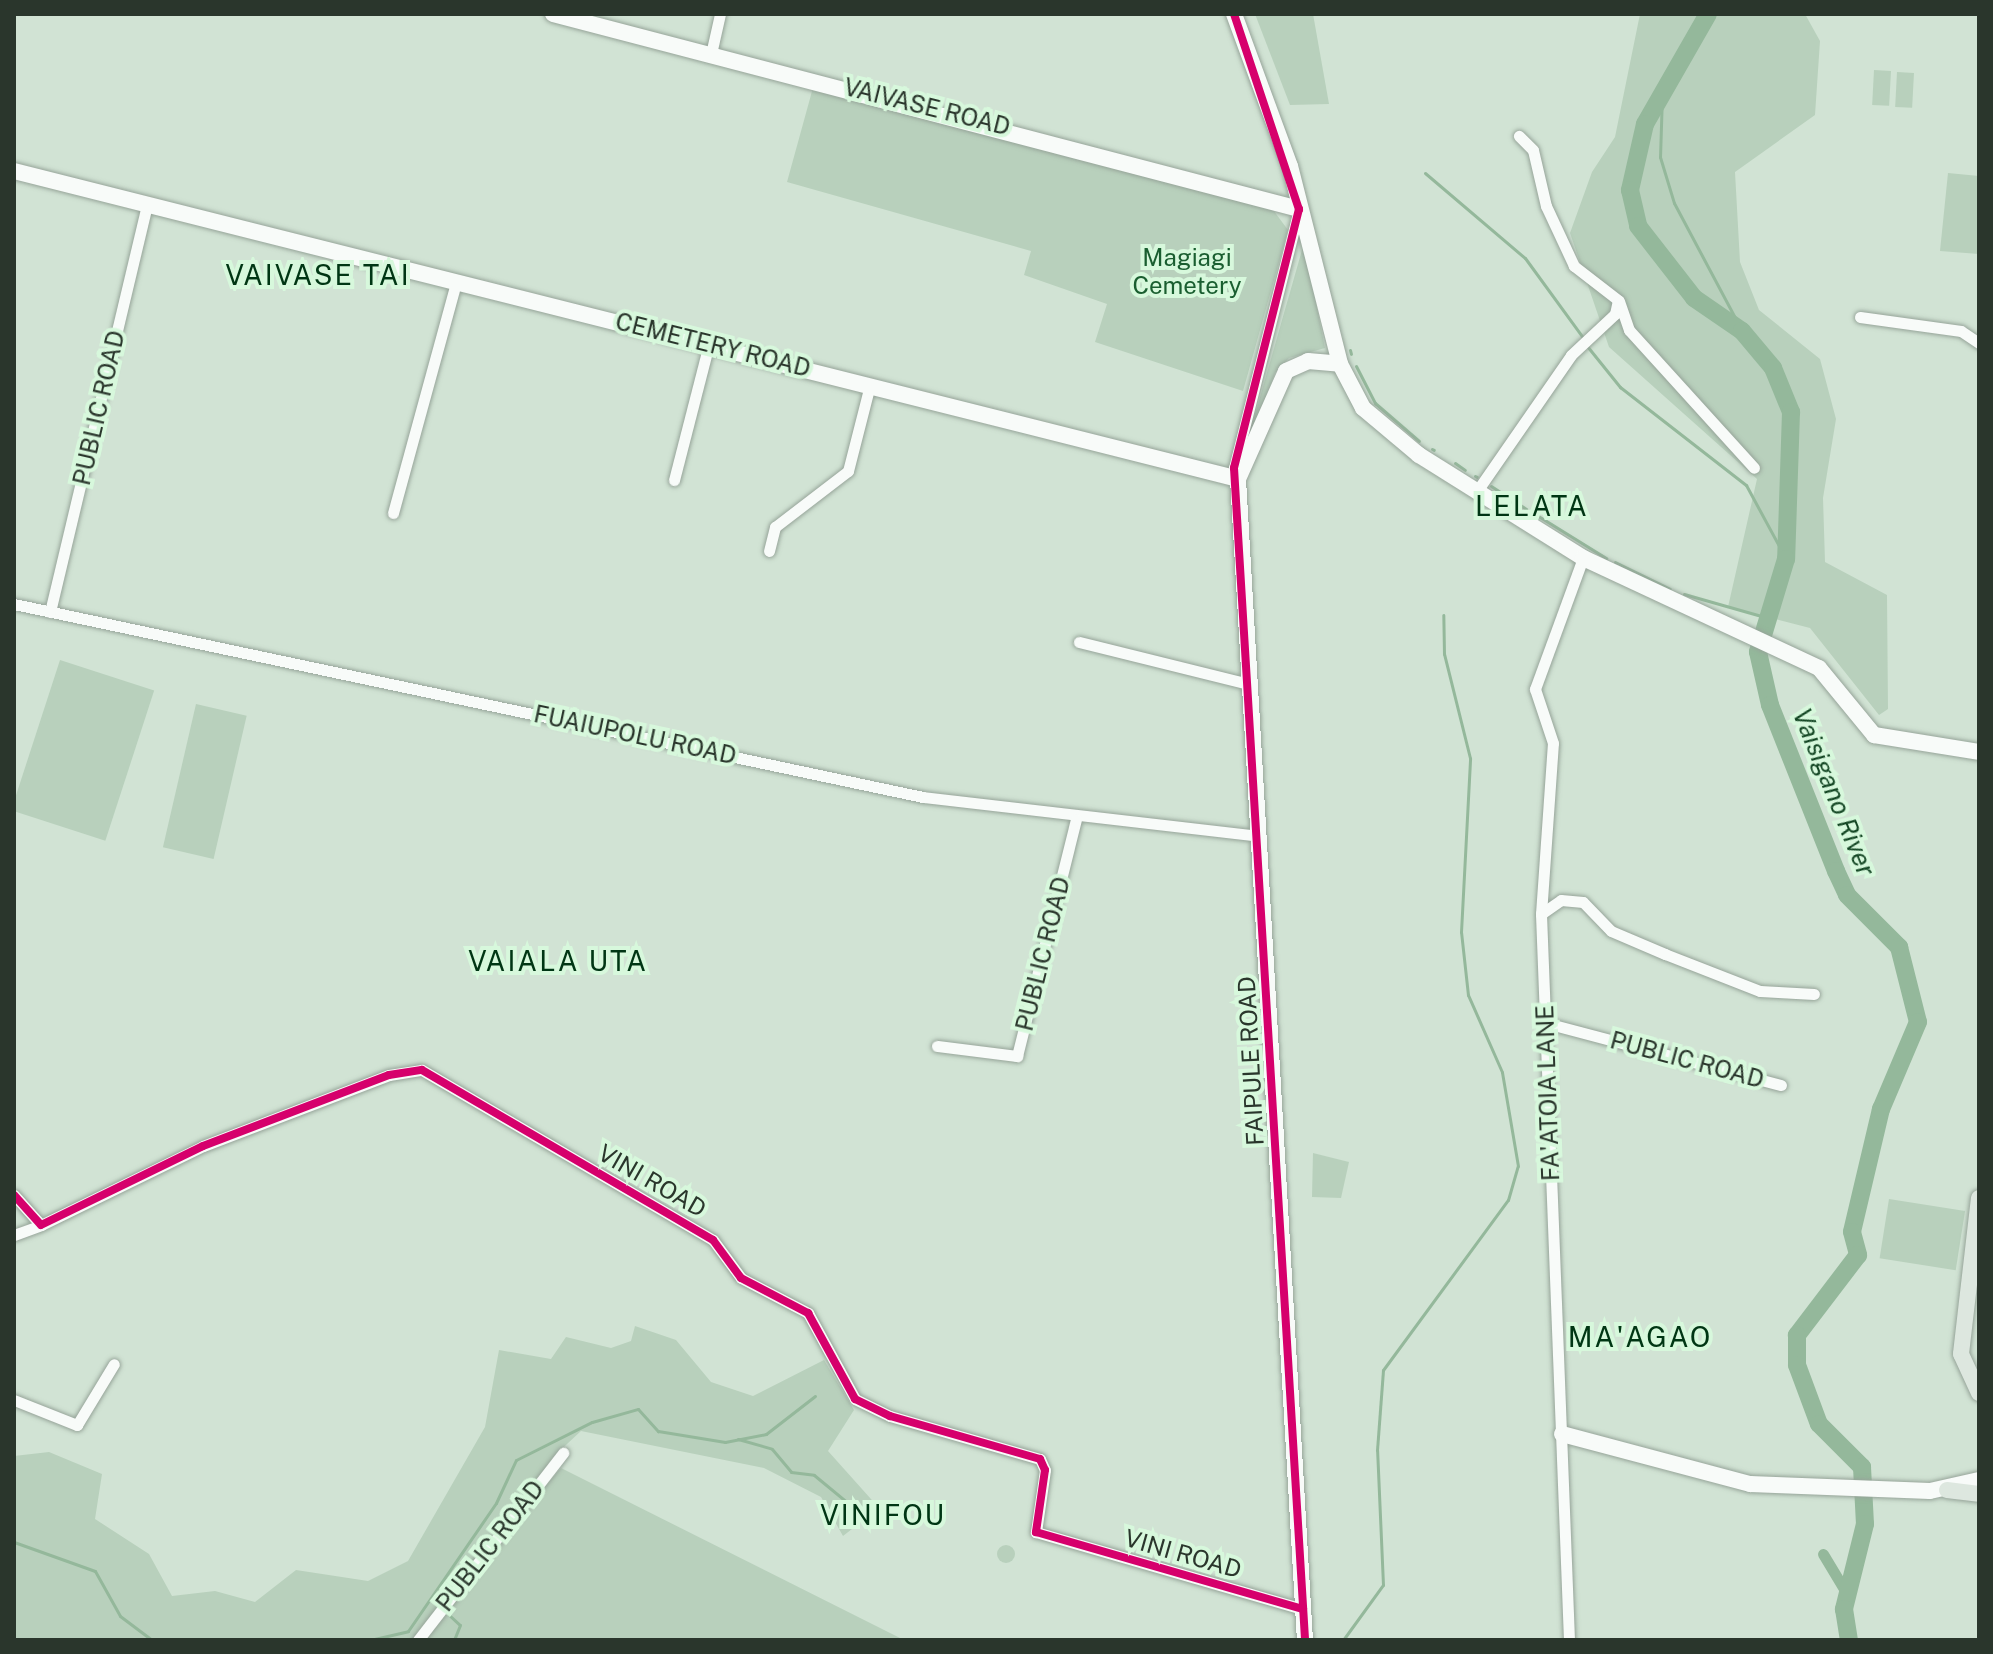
<!DOCTYPE html>
<style>
body{margin:0}
#map{position:relative;width:1993px;height:1654px;overflow:hidden;background:#d1e3d4;font-family:"Public Sans",sans-serif}
div>[style]{position:absolute}
.green>*{inset:0;background:#b8d0bc;transform-origin:0 0}
.round{border-radius:50%}
.stream>*{height:3px;margin:-1.5px;padding:0 1.5px;transform-origin:1.5px;border-radius:1.5px;background:#94b89b}
.canal>*{height:11px;margin:-5.5px;padding:0 5.5px;transform-origin:5.5px;border-radius:5.5px;background:#94b89b}
.river>*{height:18px;margin:-9px;padding:0 9px;transform-origin:9px;border-radius:9px;background:#94b89b}
.roads{filter:drop-shadow(0 0 2px #96a499) drop-shadow(0 0 2px #96a499)}
.street>*{height:11px;margin:-5.5px;padding:0 5.5px;transform-origin:5.5px;border-radius:5.5px;background:#f8fbf9}
.secondary>*{height:16px;margin:-8px;padding:0 8px;transform-origin:8px;border-radius:8px;background:#f8fbf9}
.primary>*{height:16px;margin:-8px;padding:0 8px;transform-origin:8px;border-radius:8px;background:#dde7df}
.cycleway>*{height:8px;margin:-4px;padding:0 4px;transform-origin:4px;border-radius:4px;background:#d6006c}
span{translate:-50% -50%;white-space:nowrap;text-align:center;line-height:1.15;-webkit-text-stroke:8px #d7f8dc;paint-order:stroke}
.street-label{font-size:24px;color:#2a362c}
.park-label{font-size:24px;color:#1a5e30}
.water-label{font-size:26px;color:#144724;font-style:italic}
.quarter-label{font-size:28px;color:#003614;letter-spacing:2px}
.frame{position:absolute;inset:0;border:16px solid #2a362c;pointer-events:none}
</style>
<div id="map">
<div class="green">
<i style="clip-path:polygon(1255px 14px,1313px 14px,1329px 104px,1290px 105px)"></i>
<i style="clip-path:polygon(1640px 14px,1805px 14px,1820px 41px,1815px 115px,1735px 172px,1740px 262px,1759px 310px,1820px 359px,1836px 419px,1823px 498px,1825px 562px,1887px 595px,1888px 709px,1879px 715px,1810px 628px,1728px 607px,1757px 479px,1609px 347px,1570px 233px,1592px 172px,1615px 137px)"></i>
<i style="left:1874px;top:70px;width:17px;height:35px;rotate:3deg"></i>
<i style="left:1897px;top:72px;width:17px;height:35px;rotate:3deg"></i>
<i style="clip-path:polygon(814px 84px,1268px 203px,1288px 230px,1243px 391px,1095px 342px,1107px 304px,1024px 275px,1031px 251px,787px 182px)"></i>
<i style="clip-path:polygon(1948px 173px,1979px 176px,1979px 254px,1940px 251px)"></i>
<i style="clip-path:polygon(1304px 243px,1325px 348px,1289px 358px,1275px 373px,1241px 464px)"></i>
<i style="left:60px;top:660px;width:99px;height:158px;rotate:18deg"></i>
<i style="left:196px;top:704px;width:52px;height:147px;rotate:13deg"></i>
<i style="clip-path:polygon(1313px 1153px,1349px 1162px,1341px 1198px,1312px 1197px)"></i>
<i style="left:1889px;top:1199px;width:77px;height:60px;rotate:9deg"></i>
<i style="clip-path:polygon(635px 1326px,676px 1340px,711px 1382px,753px 1396px,824px 1360px,854px 1410px,828px 1451px,879px 1508px,843px 1536px,821px 1497px,764px 1468px,581px 1431px,553px 1457px,482px 1559px,561px 1468px,904px 1640px,414px 1640px,425px 1625px,412px 1640px,14px 1640px,14px 1456px,49px 1452px,102px 1474px,95px 1519px,149px 1554px,172px 1596px,215px 1591px,255px 1602px,296px 1570px,368px 1581px,408px 1561px,485px 1427px,499px 1350px,551px 1359px,566px 1337px,611px 1348px,631px 1341px)"></i>
<i class="round" style="left:997px;top:1545px;width:18px;height:18px"></i>
</div>
<div class="stream">
<i style="left:1662px;top:94px;width:63px;rotate:91.8deg"></i>
<i style="left:1660px;top:157px;width:48px;rotate:73.1deg"></i>
<i style="left:1674px;top:203px;width:145px;rotate:62deg"></i>
<i style="left:1425px;top:173px;width:131px;rotate:40.4deg"></i>
<i style="left:1525px;top:258px;width:100px;rotate:53.9deg"></i>
<i style="left:1587px;top:346px;width:53px;rotate:51.2deg"></i>
<i style="left:1620px;top:387px;width:160px;rotate:37.9deg"></i>
<i style="left:1746px;top:485px;width:84px;rotate:61.6deg"></i>
<i style="left:1350px;top:350px;width:4px;rotate:76deg"></i>
<i style="left:1356px;top:366px;width:42px;rotate:62.8deg"></i>
<i style="left:1375px;top:403px;width:58px;rotate:40.8deg"></i>
<i style="left:1432px;top:449px;width:2px;rotate:27deg"></i>
<i style="left:1455px;top:463px;width:12px;rotate:35deg"></i>
<i style="left:1475px;top:476px;width:2px;rotate:27deg"></i>
<i style="left:1491px;top:486px;width:42px;rotate:33.3deg"></i>
<i style="left:1535px;top:514px;width:84px;rotate:31.8deg"></i>
<i style="left:1615px;top:562px;width:61px;rotate:26.1deg"></i>
<i style="left:1684px;top:594px;width:84px;rotate:15.9deg"></i>
<i style="left:738px;top:1439px;width:35px;rotate:16deg"></i>
<i style="left:772px;top:1449px;width:30px;rotate:50deg"></i>
<i style="left:791px;top:1472px;width:23px;rotate:7deg"></i>
<i style="left:814px;top:1475px;width:52px;rotate:39.5deg"></i>
<i style="left:14px;top:1542px;width:86px;rotate:19.7deg"></i>
<i style="left:95px;top:1571px;width:51px;rotate:60.9deg"></i>
<i style="left:120px;top:1616px;width:40px;rotate:37deg"></i>
<i style="left:448px;top:1614px;width:16px;rotate:43deg"></i>
<i style="left:460px;top:1625px;width:16px;rotate:112deg"></i>
<i style="left:274px;top:1640px;width:18px"></i>
<i style="left:370px;top:1640px;width:39px;rotate:-13deg"></i>
<i style="left:408px;top:1631px;width:155px;rotate:-55.5deg"></i>
<i style="left:496px;top:1503px;width:47px;rotate:-65.1deg"></i>
<i style="left:516px;top:1460px;width:85px;rotate:-26.6deg"></i>
<i style="left:592px;top:1422px;width:48px;rotate:-15.8deg"></i>
<i style="left:638px;top:1409px;width:30px;rotate:48deg"></i>
<i style="left:658px;top:1431px;width:68px;rotate:9.3deg"></i>
<i style="left:725px;top:1442px;width:42px;rotate:-11deg"></i>
<i style="left:766px;top:1434px;width:62px;rotate:-37.8deg"></i>
<i style="left:1343px;top:1640px;width:68px;rotate:-54deg"></i>
<i style="left:1383px;top:1585px;width:135px;rotate:-92.5deg"></i>
<i style="left:1377px;top:1450px;width:80px;rotate:-85.7deg"></i>
<i style="left:1383px;top:1370px;width:211px;rotate:-53.7deg"></i>
<i style="left:1508px;top:1200px;width:35px;rotate:-74deg"></i>
<i style="left:1518px;top:1166px;width:95px;rotate:-99.7deg"></i>
<i style="left:1502px;top:1072px;width:84px;rotate:-113.8deg"></i>
<i style="left:1468px;top:995px;width:63px;rotate:-96.3deg"></i>
<i style="left:1461px;top:932px;width:174px;rotate:-87deg"></i>
<i style="left:1470px;top:758px;width:107px;rotate:-104deg"></i>
<i style="left:1444px;top:654px;width:39px;rotate:-91deg"></i>
</div>
<div class="canal">
<i style="left:1823px;top:1554px;width:47px;rotate:59deg"></i>
</div>
<div class="river">
<i style="left:1708px;top:14px;width:127px;rotate:119.8deg"></i>
<i style="left:1645px;top:124px;width:68px;rotate:102.8deg"></i>
<i style="left:1630px;top:190px;width:37px;rotate:77deg"></i>
<i style="left:1638px;top:226px;width:91px;rotate:52.1deg"></i>
<i style="left:1694px;top:298px;width:58px;rotate:34.5deg"></i>
<i style="left:1742px;top:331px;width:48px;rotate:50deg"></i>
<i style="left:1773px;top:368px;width:48px;rotate:67.8deg"></i>
<i style="left:1791px;top:412px;width:147px;rotate:91.9deg"></i>
<i style="left:1786px;top:559px;width:97px;rotate:106.8deg"></i>
<i style="left:1758px;top:652px;width:54px;rotate:77.2deg"></i>
<i style="left:1770px;top:705px;width:179px;rotate:68.3deg"></i>
<i style="left:1836px;top:871px;width:26px;rotate:65deg"></i>
<i style="left:1847px;top:895px;width:74px;rotate:45deg"></i>
<i style="left:1899px;top:947px;width:77px;rotate:75.8deg"></i>
<i style="left:1918px;top:1022px;width:95px;rotate:113deg"></i>
<i style="left:1881px;top:1109px;width:126px;rotate:103.3deg"></i>
<i style="left:1852px;top:1232px;width:24px;rotate:75deg"></i>
<i style="left:1858px;top:1255px;width:101px;rotate:127.3deg"></i>
<i style="left:1797px;top:1335px;width:30px;rotate:90deg"></i>
<i style="left:1797px;top:1365px;width:63px;rotate:69.6deg"></i>
<i style="left:1819px;top:1424px;width:61px;rotate:45deg"></i>
<i style="left:1862px;top:1467px;width:57px;rotate:87deg"></i>
<i style="left:1865px;top:1524px;width:88px;rotate:103.9deg"></i>
<i style="left:1844px;top:1609px;width:31px;rotate:81deg"></i>
</div>
<div class="roads">
<div class="street">
<i style="left:711px;top:54px;width:41px;rotate:-77.3deg"></i>
<i style="left:1619px;top:301px;width:31px;rotate:71deg"></i>
<i style="left:1629px;top:330px;width:186px;rotate:47.8deg"></i>
<i style="left:1860px;top:317px;width:102px;rotate:7.9deg"></i>
<i style="left:1961px;top:331px;width:22px;rotate:34deg"></i>
<i style="left:1238px;top:479px;width:12px;rotate:-110deg"></i>
<i style="left:1234px;top:468px;width:263px;rotate:-75.9deg"></i>
<i style="left:674px;top:480px;width:140px;rotate:-75.6deg"></i>
<i style="left:1477px;top:491px;width:165px;rotate:-55.3deg"></i>
<i style="left:1571px;top:355px;width:60px;rotate:-43deg"></i>
<i style="left:1615px;top:314px;width:14px;rotate:-78deg"></i>
<i style="left:1618px;top:300px;width:56px;rotate:-142.3deg"></i>
<i style="left:1574px;top:266px;width:66px;rotate:-115deg"></i>
<i style="left:1546px;top:206px;width:57px;rotate:-103.1deg"></i>
<i style="left:1533px;top:150px;width:20px;rotate:-135deg"></i>
<i style="left:393px;top:513px;width:239px;rotate:-74.7deg"></i>
<i style="left:769px;top:551px;width:25px;rotate:-76deg"></i>
<i style="left:775px;top:527px;width:92px;rotate:-37.5deg"></i>
<i style="left:848px;top:471px;width:89px;rotate:-75.7deg"></i>
<i style="left:14px;top:604px;width:929px;rotate:11.99deg"></i>
<i style="left:923px;top:797px;width:339px;rotate:6.6deg"></i>
<i style="left:50px;top:612px;width:419px;rotate:-76.6deg"></i>
<i style="left:1079px;top:642px;width:175px;rotate:13.9deg"></i>
<i style="left:1541px;top:914px;width:24px;rotate:-35deg"></i>
<i style="left:1561px;top:900px;width:22px;rotate:5deg"></i>
<i style="left:1583px;top:902px;width:40px;rotate:46deg"></i>
<i style="left:1611px;top:931px;width:59px;rotate:23.1deg"></i>
<i style="left:1665px;top:954px;width:102px;rotate:21.3deg"></i>
<i style="left:1760px;top:991px;width:54px;rotate:3.2deg"></i>
<i style="left:1546px;top:1023px;width:243px;rotate:14.8deg"></i>
<i style="left:937px;top:1046px;width:81px;rotate:7.1deg"></i>
<i style="left:1017px;top:1056px;width:244px;rotate:-76deg"></i>
<i style="left:14px;top:1195px;width:40px;rotate:48deg"></i>
<i style="left:41px;top:1225px;width:180px;rotate:-26deg"></i>
<i style="left:203px;top:1146px;width:199px;rotate:-20.9deg"></i>
<i style="left:389px;top:1075px;width:33px;rotate:-9deg"></i>
<i style="left:422px;top:1070px;width:337px;rotate:30.3deg"></i>
<i style="left:713px;top:1240px;width:47px;rotate:53.6deg"></i>
<i style="left:741px;top:1278px;width:76px;rotate:27.6deg"></i>
<i style="left:808px;top:1313px;width:98px;rotate:61.3deg"></i>
<i style="left:855px;top:1399px;width:39px;rotate:26deg"></i>
<i style="left:890px;top:1416px;width:156px;rotate:16deg"></i>
<i style="left:1040px;top:1459px;width:12px;rotate:66deg"></i>
<i style="left:1045px;top:1470px;width:63px;rotate:98.3deg"></i>
<i style="left:1036px;top:1532px;width:278px;rotate:16.1deg"></i>
<i style="left:14px;top:1235px;width:29px;rotate:-20deg"></i>
<i style="left:14px;top:1400px;width:68px;rotate:21.6deg"></i>
<i style="left:77px;top:1425px;width:71px;rotate:-58.8deg"></i>
<i style="left:418px;top:1640px;width:237px;rotate:-52.2deg"></i>
<i style="left:1569px;top:1640px;width:727px;rotate:-92.21deg"></i>
<i style="left:1541px;top:914px;width:171px;rotate:-86deg"></i>
<i style="left:1553px;top:743px;width:57px;rotate:-108.4deg"></i>
<i style="left:1535px;top:689px;width:140px;rotate:-69.9deg"></i>
</div>
<div class="secondary">
<i style="left:553px;top:14px;width:771px;rotate:14.65deg"></i>
<i style="left:1234px;top:14px;width:162px;rotate:69.8deg"></i>
<i style="left:1290px;top:166px;width:204px;rotate:75.8deg"></i>
<i style="left:1340px;top:364px;width:50px;rotate:62.4deg"></i>
<i style="left:1363px;top:408px;width:73px;rotate:40deg"></i>
<i style="left:1419px;top:455px;width:194px;rotate:32.1deg"></i>
<i style="left:1583px;top:558px;width:260px;rotate:25deg"></i>
<i style="left:1819px;top:668px;width:87px;rotate:50.6deg"></i>
<i style="left:1874px;top:735px;width:106px;rotate:9.2deg"></i>
<i style="left:14px;top:171px;width:1262px;rotate:14.12deg"></i>
<i style="left:1238px;top:479px;width:118px;rotate:-66deg"></i>
<i style="left:1286px;top:371px;width:24px;rotate:-24deg"></i>
<i style="left:1308px;top:361px;width:32px;rotate:5deg"></i>
<i style="left:1238px;top:479px;width:1163px;rotate:86.7deg"></i>
<i style="left:1562px;top:1434px;width:195px;rotate:14.9deg"></i>
<i style="left:1750px;top:1484px;width:180px;rotate:2.2deg"></i>
<i style="left:1930px;top:1491px;width:50px;rotate:-12.7deg"></i>
</div>
<div class="primary">
<i style="left:1979px;top:1198px;width:157px;rotate:96.6deg"></i>
<i style="left:1961px;top:1354px;width:43px;rotate:65.2deg"></i>
<i style="left:1947px;top:1490px;width:32px;rotate:7deg"></i>
</div>
</div>
<div class="cycleway">
<i style="left:1234px;top:14px;width:206px;rotate:71.6deg"></i>
<i style="left:1299px;top:209px;width:267px;rotate:104.1deg"></i>
<i style="left:1234px;top:468px;width:1174px;rotate:86.53deg"></i>
<i style="left:14px;top:1195px;width:40px;rotate:48deg"></i>
<i style="left:41px;top:1225px;width:180px;rotate:-26deg"></i>
<i style="left:203px;top:1146px;width:199px;rotate:-20.9deg"></i>
<i style="left:389px;top:1075px;width:33px;rotate:-9deg"></i>
<i style="left:422px;top:1070px;width:337px;rotate:30.3deg"></i>
<i style="left:713px;top:1240px;width:47px;rotate:53.6deg"></i>
<i style="left:741px;top:1278px;width:76px;rotate:27.6deg"></i>
<i style="left:808px;top:1313px;width:98px;rotate:61.3deg"></i>
<i style="left:855px;top:1399px;width:39px;rotate:26deg"></i>
<i style="left:890px;top:1416px;width:156px;rotate:16deg"></i>
<i style="left:1040px;top:1459px;width:12px;rotate:66deg"></i>
<i style="left:1045px;top:1470px;width:63px;rotate:98.3deg"></i>
<i style="left:1036px;top:1532px;width:278px;rotate:16.1deg"></i>
</div>
<div class="street-label">
<span style="left:927px;top:107px;rotate:14deg">VAIVASE ROAD</span>
<span style="left:713px;top:345px;rotate:14deg">CEMETERY ROAD</span>
<span style="left:99px;top:408px;rotate:-77deg">PUBLIC ROAD</span>
<span style="left:635px;top:735px;rotate:12deg">FUAIUPOLU ROAD</span>
<span style="left:1043px;top:954px;rotate:-76deg">PUBLIC ROAD</span>
<span style="left:1687px;top:1060px;rotate:15deg">PUBLIC ROAD</span>
<span style="left:1251px;top:1061px;rotate:-93deg">FAIPULE ROAD</span>
<span style="left:1548px;top:1093px;rotate:-92deg">FA'ATOIA LANE</span>
<span style="left:652px;top:1181px;rotate:30deg">VINI ROAD</span>
<span style="left:490px;top:1546px;rotate:-52deg">PUBLIC ROAD</span>
<span style="left:1183px;top:1554px;rotate:16deg">VINI ROAD</span>
</div>
<div class="park-label">
<span style="left:1187px;top:272px">Magiagi<br>Cemetery</span>
</div>
<div class="water-label">
<span style="left:1834px;top:792px;rotate:68deg">Vaisigano River</span>
</div>
<div class="quarter-label">
<span style="left:318px;top:275px">VAIVASE TAI</span>
<span style="left:1532px;top:506px">LELATA</span>
<span style="left:558px;top:961px">VAIALA UTA</span>
<span style="left:1640px;top:1337px">MA'AGAO</span>
<span style="left:883px;top:1515px">VINIFOU</span>
</div>
<div class="frame"></div>
</div>
